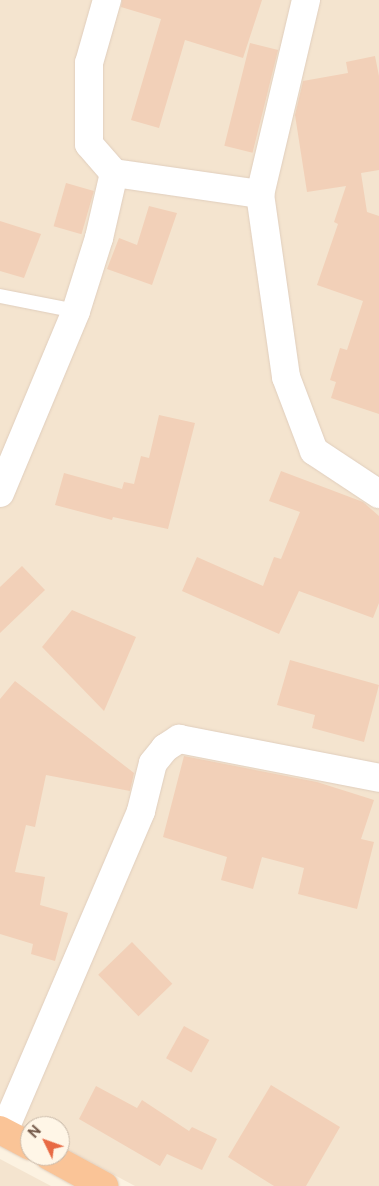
<!DOCTYPE html>
<style>
body{margin:0}
#map{position:relative;width:379px;height:1186px;overflow:hidden;background:#fcf2e1;font-family:"Public Sans",sans-serif}
div>[style]{position:absolute}
.residential>*{inset:0;background:#f4e4cf}
.building>*{inset:0;background:#f2d0b8;transform-origin:0 0}
.roads{filter:drop-shadow(0 0 1px #e0cebd) drop-shadow(0 0 1px #e0cebd)}
.service>*{height:14px;margin:-7px;padding:0 7px;transform-origin:7px;border-radius:7px;background:#fff}
.minor>*{height:28px;margin:-14px;padding:0 14px;transform-origin:14px;border-radius:14px;background:#fff}
.trunk>*{height:28px;margin:-14px;padding:0 14px;transform-origin:14px;border-radius:14px;background:#fac497}
span{translate:-50% -50%;white-space:nowrap;text-align:center;line-height:1.15;-webkit-text-stroke:4.5px #fff6e7;paint-order:stroke}
.north{position:absolute;left:20px;top:1116px;width:50px;height:50px;box-sizing:border-box;background:#fff6e7;border:1px solid #c7b7a7;border-radius:50%;rotate:312deg;font-size:14px;font-weight:700;line-height:20px;text-align:center;color:#735848}
.north::after{content:'';display:block;margin:auto;width:18px;height:22px;background:#e86a44;clip-path:polygon(50% 0,100% 100%,50% 72%,0 100%)}
</style>
<div id="map">
<div class="residential">
<i style="clip-path:polygon(0 0,379px 0,379px 1186px,135px 1186px,60px 1146px,60px 1126px,30px 1126px,30px 1131px,0 1115px)"></i>
<i style="clip-path:polygon(0 1159px,51px 1186px,0 1186px)"></i>
</div>
<div class="building">
<i style="clip-path:polygon(122px 0,262px 0,243px 58px,185px 40px,159px 128px,131px 120px,161px 19px,121px 7px)"></i>
<i style="left:250px;top:43px;width:29px;height:106px;rotate:14deg"></i>
<i style="clip-path:polygon(375px 56px,379px 76px,379px 170px,361px 173px,367px 212px,379px 216px,379px 414px,331px 398px,336px 382px,330px 380px,340px 348px,347px 350px,363px 301px,317px 285px,338px 224px,334px 222px,346px 186px,307px 192px,295px 115px,303px 81px,348px 73px,346px 62px)"></i>
<i style="left:66px;top:183px;width:29px;height:45px;rotate:16deg"></i>
<i style="clip-path:polygon(149px 206px,177px 213px,152px 285px,107px 269px,119px 238px,137px 245px)"></i>
<i style="clip-path:polygon(0 221px,41px 234px,24px 278px,0 271px)"></i>
<i style="clip-path:polygon(159px 415px,195px 423px,168px 529px,113px 517px,112px 520px,55px 505px,64px 473px,122px 489px,124px 482px,134px 484px,141px 456px,149px 458px)"></i>
<i style="clip-path:polygon(281px 471px,363px 502px,379px 516px,379px 603px,373px 618px,299px 591px,279px 634px,182px 591px,197px 557px,263px 586px,274px 557px,281px 559px,300px 512px,269px 501px)"></i>
<i style="clip-path:polygon(22px 566px,45px 590px,0 633px,0 587px)"></i>
<i style="clip-path:polygon(72px 610px,136px 637px,104px 711px,42px 647px)"></i>
<i style="clip-path:polygon(290px 660px,379px 685px,364px 742px,312px 728px,315px 715px,277px 705px)"></i>
<i style="clip-path:polygon(15px 681px,134px 773px,130px 791px,46px 775px,35px 827px,26px 825px,15px 872px,45px 877px,40px 905px,68px 913px,55px 961px,31px 954px,33px 944px,0 934px,0 699px)"></i>
<i style="clip-path:polygon(184px 756px,317px 782px,374px 800px,361px 839px,374px 842px,357px 909px,298px 894px,304px 868px,262px 857px,253px 889px,221px 880px,227px 857px,163px 837px)"></i>
<i style="left:132px;top:942px;width:58px;height:47px;rotate:46deg"></i>
<i style="left:184px;top:1026px;width:29px;height:37px;rotate:29deg"></i>
<i style="clip-path:polygon(271px 1085px,340px 1127px,306px 1186px,274px 1186px,228px 1157px)"></i>
<i style="clip-path:polygon(96px 1086px,137px 1108px,142px 1100px,189px 1131px,192px 1127px,217px 1139px,202px 1170px,167px 1154px,160px 1166px,79px 1119px)"></i>
</div>
<div class="roads">
<div class="service">
<i style="left:0;top:296px;width:77px;rotate:11.2deg"></i>
</div>
<div class="minor">
<i style="left:306px;top:0;width:199px;rotate:103.3deg"></i>
<i style="left:260px;top:194px;width:185px;rotate:81.9deg"></i>
<i style="left:286px;top:377px;width:79px;rotate:69.3deg"></i>
<i style="left:314px;top:451px;width:78px;rotate:33.5deg"></i>
<i style="left:114px;top:173px;width:148px;rotate:8.2deg"></i>
<i style="left:0;top:493px;width:197px;rotate:-67.3deg"></i>
<i style="left:76px;top:311px;width:77px;rotate:-72.5deg"></i>
<i style="left:99px;top:238px;width:67px;rotate:-77deg"></i>
<i style="left:114px;top:173px;width:38px;rotate:-131deg"></i>
<i style="left:89px;top:144px;width:81px;rotate:-90deg"></i>
<i style="left:89px;top:63px;width:66px;rotate:-74.1deg"></i>
<i style="left:4px;top:1131px;width:348px;rotate:-66.8deg"></i>
<i style="left:141px;top:811px;width:49px;rotate:-76deg"></i>
<i style="left:153px;top:763px;width:19px;rotate:-51deg"></i>
<i style="left:165px;top:748px;width:17px;rotate:-33deg"></i>
<i style="left:179px;top:739px;width:204px;rotate:11deg"></i>
</div>
<div class="trunk">
<i style="left:0;top:1130px;width:34px;rotate:28deg"></i>
<i style="left:49px;top:1156px;width:63px;rotate:28.6deg"></i>
</div>
</div>
<div class="north">N</div>
</div>
